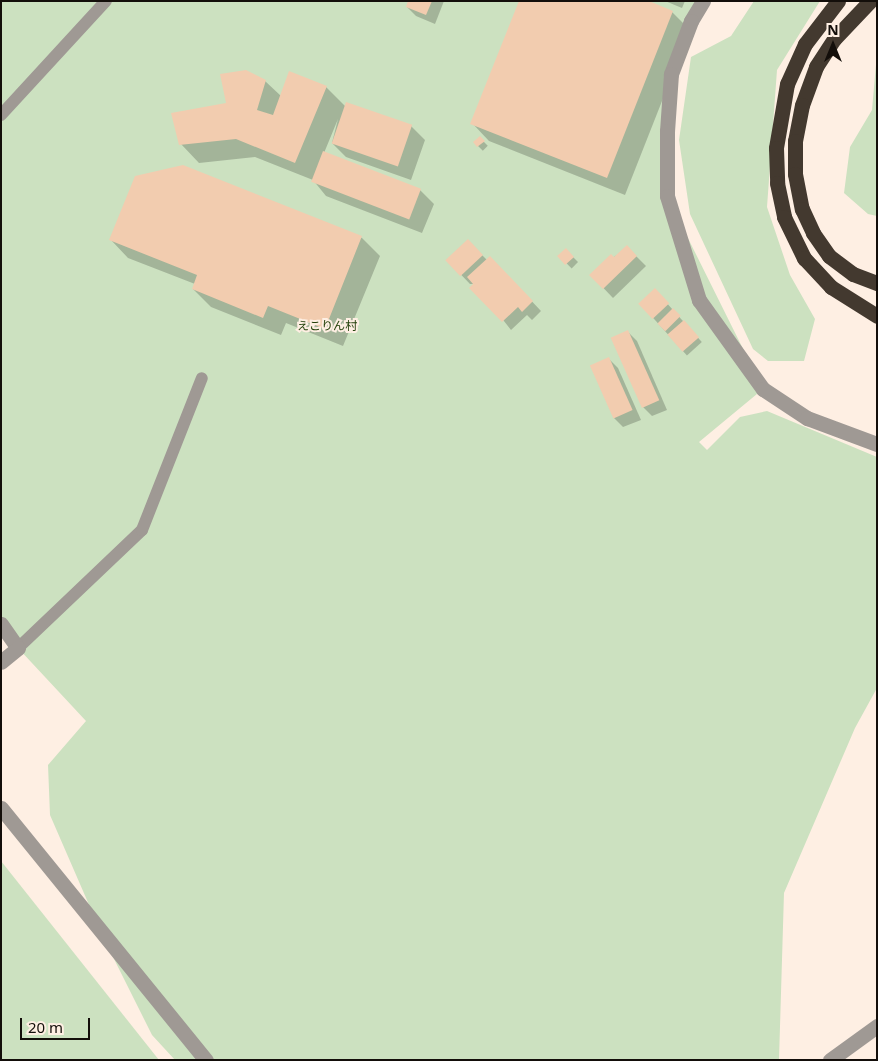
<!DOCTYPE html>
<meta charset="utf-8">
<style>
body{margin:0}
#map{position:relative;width:878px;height:1061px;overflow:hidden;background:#feefe3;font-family:"Noto Sans","Noto Sans JP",sans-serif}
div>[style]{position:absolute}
.green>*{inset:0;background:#cce1c0}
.shadow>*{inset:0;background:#0003;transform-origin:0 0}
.building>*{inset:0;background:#f2ccaf;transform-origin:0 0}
.lane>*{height:12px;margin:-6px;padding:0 6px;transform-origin:6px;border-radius:6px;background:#9f9994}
.street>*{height:15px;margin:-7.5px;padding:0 7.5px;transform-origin:7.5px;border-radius:7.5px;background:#9f9994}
.highway>*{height:15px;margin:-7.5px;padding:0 7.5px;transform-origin:7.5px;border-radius:7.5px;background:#43392f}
span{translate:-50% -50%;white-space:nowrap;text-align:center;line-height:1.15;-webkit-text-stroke:4px #feefe3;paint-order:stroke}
.park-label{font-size:12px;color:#25420c}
.frame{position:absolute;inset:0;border:2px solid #130e0a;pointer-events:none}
.north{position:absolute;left:808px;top:20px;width:50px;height:50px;-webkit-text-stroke:4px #feefe3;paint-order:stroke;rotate:0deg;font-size:14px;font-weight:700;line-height:20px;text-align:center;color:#130e0a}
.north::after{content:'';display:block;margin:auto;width:18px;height:22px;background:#130e0a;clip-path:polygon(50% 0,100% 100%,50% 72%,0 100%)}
.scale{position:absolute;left:20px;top:1018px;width:70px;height:22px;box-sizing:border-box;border:2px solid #130e0a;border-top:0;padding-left:6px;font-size:15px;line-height:18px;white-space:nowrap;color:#130e0a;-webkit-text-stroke:4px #feefe3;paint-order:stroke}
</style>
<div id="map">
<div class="green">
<i style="clip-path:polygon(1px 1px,700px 1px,671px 74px,667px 196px,763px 389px,699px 442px,707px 450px,740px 417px,767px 411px,877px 457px,877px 688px,855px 728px,784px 893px,779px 1060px,175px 1060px,152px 1035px,103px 937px,50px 815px,48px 765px,86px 721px,18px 648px,1px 624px)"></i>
<i style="clip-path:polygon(754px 1px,820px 1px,777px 70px,767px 207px,790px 275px,815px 319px,804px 361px,768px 361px,753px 349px,690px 214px,679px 140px,691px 57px,731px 36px)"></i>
<i style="clip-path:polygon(877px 53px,877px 216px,868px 214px,844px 193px,850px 147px,872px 110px)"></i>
<i style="clip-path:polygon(1px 861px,159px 1060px,1px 1060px)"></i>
</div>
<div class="shadow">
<i style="clip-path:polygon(409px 1px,444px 1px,435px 24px,416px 16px,407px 7px)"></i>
<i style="clip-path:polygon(665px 1px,685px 1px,682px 8px)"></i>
<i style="clip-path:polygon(672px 12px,690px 30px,625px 195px,489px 141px,472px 123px)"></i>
<i style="clip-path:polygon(265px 81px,281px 96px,326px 87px,345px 106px,411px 126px,425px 140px,411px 180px,346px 157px,332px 143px,338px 119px,324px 153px,420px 190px,434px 204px,422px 233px,326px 196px,313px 180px,255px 157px,199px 163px,181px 144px,228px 104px)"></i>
<i style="left:480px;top:138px;width:11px;height:7px;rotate:45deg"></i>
<i style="clip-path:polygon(183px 167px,362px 238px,380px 256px,343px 346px,286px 323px,281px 335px,211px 307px,193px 289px,195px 284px,128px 258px,111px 240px)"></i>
<i style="clip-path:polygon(468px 241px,487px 260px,490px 257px,541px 311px,532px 320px,527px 315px,511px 330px,475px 284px,470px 284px,447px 260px)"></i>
<i style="clip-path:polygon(627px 247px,646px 266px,613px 298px,591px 275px)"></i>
<i style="left:566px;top:250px;width:17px;height:9px;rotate:45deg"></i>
<i style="left:655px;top:290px;width:70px;height:20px;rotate:48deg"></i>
<i style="clip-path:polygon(628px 332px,637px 341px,667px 410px,652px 416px,643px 407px)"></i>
<i style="clip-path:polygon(609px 359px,618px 368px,641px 420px,623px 427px,614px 418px)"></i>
</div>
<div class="building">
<i style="clip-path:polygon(408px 1px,432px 1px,426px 15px,406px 7px)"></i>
<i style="clip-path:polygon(519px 1px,649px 1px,673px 11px,607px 178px,470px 124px)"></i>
<i style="clip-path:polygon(246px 70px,266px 80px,257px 110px,273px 115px,289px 71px,327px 86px,295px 163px,236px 139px,179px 145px,171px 113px,226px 103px,220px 74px)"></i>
<i style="left:346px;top:102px;width:70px;height:44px;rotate:19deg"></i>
<i style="clip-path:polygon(480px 136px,485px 141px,477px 147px,473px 142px)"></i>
<i style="left:323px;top:151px;width:105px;height:33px;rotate:21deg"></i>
<i style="clip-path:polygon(183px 165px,362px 236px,325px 329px,268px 306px,263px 318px,192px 289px,197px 275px,109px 240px,135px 176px)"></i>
<i style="left:468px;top:239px;width:22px;height:31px;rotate:47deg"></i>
<i style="clip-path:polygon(627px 245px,637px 256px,603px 289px,589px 275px,611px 254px,614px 257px)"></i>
<i style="left:566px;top:248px;width:12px;height:12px;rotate:48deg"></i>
<i style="clip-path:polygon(490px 256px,533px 301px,522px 312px,518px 307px,502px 322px,469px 288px,473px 284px,467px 277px)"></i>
<i style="left:655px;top:288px;width:21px;height:23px;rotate:47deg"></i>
<i style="left:673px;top:308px;width:11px;height:22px;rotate:45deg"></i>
<i style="left:684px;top:320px;width:23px;height:22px;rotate:49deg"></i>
<i style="left:628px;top:330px;width:77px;height:19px;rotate:66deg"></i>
<i style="left:609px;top:357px;width:58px;height:21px;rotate:66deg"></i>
</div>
<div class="lane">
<i style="left:1px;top:115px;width:155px;rotate:-47.4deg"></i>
<i style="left:18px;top:648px;width:171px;rotate:-43.6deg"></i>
<i style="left:142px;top:530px;width:163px;rotate:-68.5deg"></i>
</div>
<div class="street">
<i style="left:703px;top:1px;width:23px;rotate:121deg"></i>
<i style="left:691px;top:21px;width:57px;rotate:110.7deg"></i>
<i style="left:671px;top:74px;width:57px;rotate:94deg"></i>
<i style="left:667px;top:131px;width:65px;rotate:90deg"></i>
<i style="left:667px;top:196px;width:109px;rotate:72.9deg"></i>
<i style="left:699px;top:300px;width:110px;rotate:54.3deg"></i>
<i style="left:763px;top:389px;width:53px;rotate:33.4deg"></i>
<i style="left:807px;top:418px;width:75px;rotate:20.4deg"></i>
<i style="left:1px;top:624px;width:29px;rotate:55deg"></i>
<i style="left:18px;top:648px;width:22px;rotate:141deg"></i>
<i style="left:1px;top:808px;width:325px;rotate:50.9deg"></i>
<i style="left:830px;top:1060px;width:58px;rotate:-35.9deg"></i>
</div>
<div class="highway">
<i style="left:838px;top:1px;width:54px;rotate:127.5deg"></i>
<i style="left:805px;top:44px;width:44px;rotate:114.2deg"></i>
<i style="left:787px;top:84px;width:65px;rotate:99.8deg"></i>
<i style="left:776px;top:148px;width:35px;rotate:88deg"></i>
<i style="left:777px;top:183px;width:35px;rotate:78deg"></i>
<i style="left:784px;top:217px;width:46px;rotate:64deg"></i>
<i style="left:804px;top:258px;width:40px;rotate:47deg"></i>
<i style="left:831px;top:287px;width:54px;rotate:32.2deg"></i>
<i style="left:870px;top:1px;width:52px;rotate:133.5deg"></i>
<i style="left:834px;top:39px;width:33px;rotate:123deg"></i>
<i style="left:816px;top:67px;width:40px;rotate:110.2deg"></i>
<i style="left:802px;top:105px;width:37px;rotate:101deg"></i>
<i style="left:795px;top:141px;width:33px;rotate:90deg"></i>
<i style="left:795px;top:174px;width:36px;rotate:79deg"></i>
<i style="left:802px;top:209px;width:26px;rotate:65deg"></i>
<i style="left:813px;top:233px;width:28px;rotate:55deg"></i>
<i style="left:829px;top:256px;width:30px;rotate:37deg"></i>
<i style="left:853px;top:274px;width:26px;rotate:21deg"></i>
</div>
<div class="park-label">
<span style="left:327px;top:326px">えこりん村</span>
</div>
<div class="frame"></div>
<div class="north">N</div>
<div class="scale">20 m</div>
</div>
